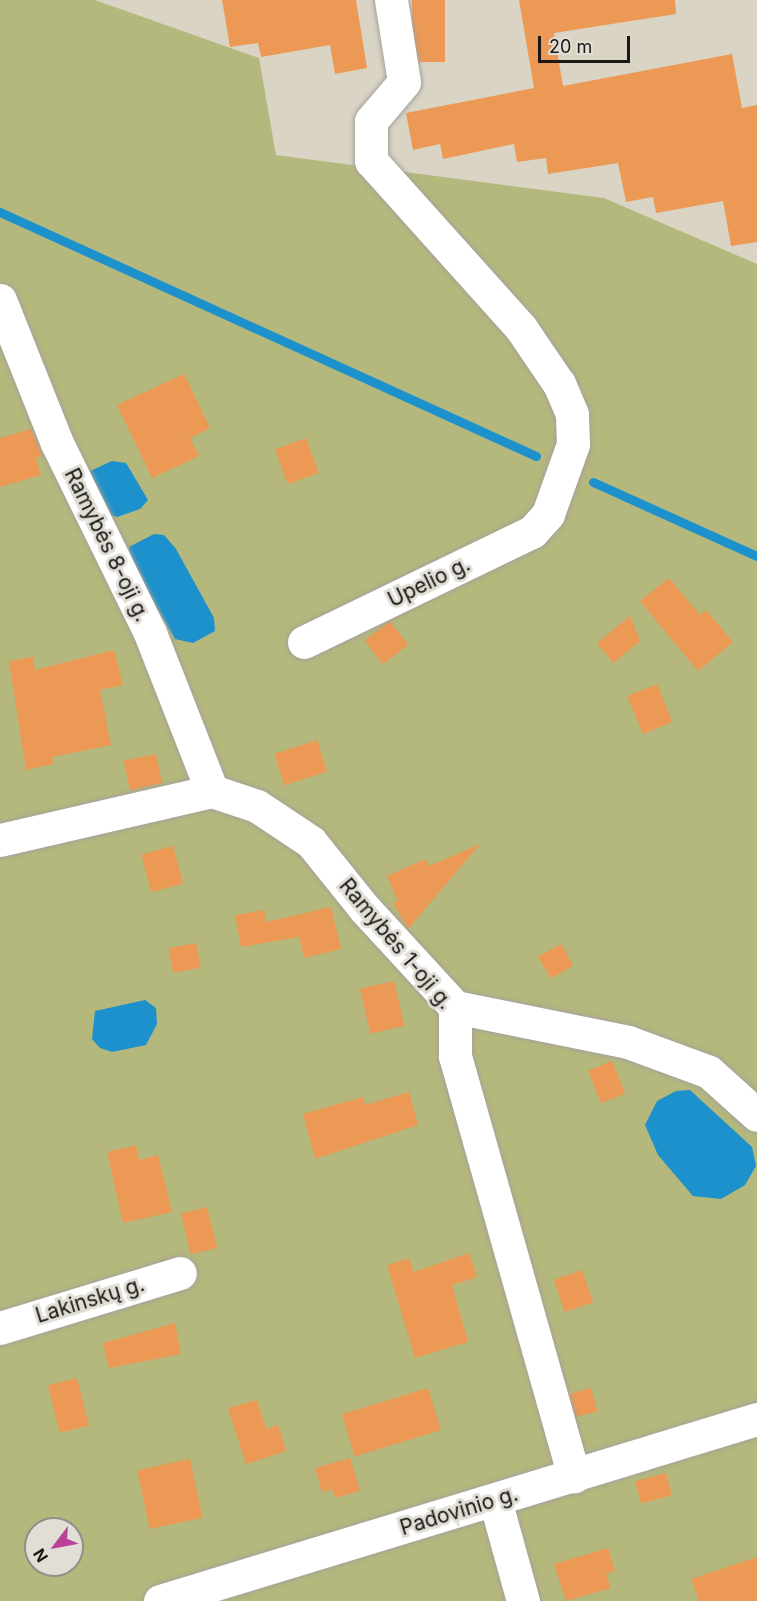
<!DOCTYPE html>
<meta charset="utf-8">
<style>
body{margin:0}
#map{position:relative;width:757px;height:1601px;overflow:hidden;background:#e1ded6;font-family:Inter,sans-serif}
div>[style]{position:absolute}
.built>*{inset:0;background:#dad4c5}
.green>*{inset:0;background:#b5b87c}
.water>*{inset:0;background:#1c91cb}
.stream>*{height:9px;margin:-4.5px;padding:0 4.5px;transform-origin:4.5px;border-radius:4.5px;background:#1c91cb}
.building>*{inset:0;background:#ec9956;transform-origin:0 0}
.roads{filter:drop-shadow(0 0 2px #a5a19a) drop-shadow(0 0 2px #a5a19a)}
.minor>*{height:33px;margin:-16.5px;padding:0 16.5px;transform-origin:16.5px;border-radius:16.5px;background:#fff}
span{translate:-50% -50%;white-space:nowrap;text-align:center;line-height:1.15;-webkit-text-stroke:6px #e1ded6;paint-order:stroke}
.street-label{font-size:21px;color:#1a1916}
.north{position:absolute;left:24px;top:1517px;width:60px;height:60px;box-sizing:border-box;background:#e1ded6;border:2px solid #918f89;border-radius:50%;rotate:238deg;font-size:16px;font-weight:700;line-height:24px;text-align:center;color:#1a1916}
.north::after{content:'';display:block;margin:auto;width:21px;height:27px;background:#b94298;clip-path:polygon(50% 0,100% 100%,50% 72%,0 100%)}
.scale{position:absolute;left:538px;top:36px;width:92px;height:27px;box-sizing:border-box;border:3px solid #1a1916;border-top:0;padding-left:8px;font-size:18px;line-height:21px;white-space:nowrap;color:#1a1916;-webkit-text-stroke:4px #e1ded6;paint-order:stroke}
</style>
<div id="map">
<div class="built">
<i style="clip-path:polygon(95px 0,757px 0,757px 264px,604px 198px,276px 155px,258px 58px)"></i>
</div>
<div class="green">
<i style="clip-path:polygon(evenodd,0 0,95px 0,259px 58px,276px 155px,604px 198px,757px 264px,757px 1601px,0 1601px,0 0,36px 1529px,72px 1529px,72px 1565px,36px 1565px,36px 1529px)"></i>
</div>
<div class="water">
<i style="clip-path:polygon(112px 461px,126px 463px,148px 500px,140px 509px,117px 517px,105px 514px,86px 473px)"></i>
<i style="clip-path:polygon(154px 534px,164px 535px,176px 549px,214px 618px,215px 631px,193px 643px,175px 639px,132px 565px,129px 547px)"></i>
<i style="clip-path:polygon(145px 1000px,156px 1008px,157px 1024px,146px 1045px,112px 1052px,100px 1048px,92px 1039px,95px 1011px)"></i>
<i style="clip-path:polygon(690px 1090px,752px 1147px,756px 1166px,745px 1185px,721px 1199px,693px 1196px,658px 1155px,645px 1125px,657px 1101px,676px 1091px)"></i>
</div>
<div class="stream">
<i style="left:0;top:212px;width:589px;rotate:24.48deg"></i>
<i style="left:593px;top:482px;width:180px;rotate:24.3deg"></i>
</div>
<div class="building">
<i style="clip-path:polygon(222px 0,356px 0,367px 68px,335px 74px,330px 45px,261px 57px,258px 43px,230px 47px)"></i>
<i style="left:412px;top:0;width:33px;height:62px"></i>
<i style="clip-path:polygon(519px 0,675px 0,676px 14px,554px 33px,563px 86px,732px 54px,742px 108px,757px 105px,757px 242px,731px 246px,723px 201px,656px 213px,653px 197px,626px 202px,618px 163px,548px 174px,546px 158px,517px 162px,514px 144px,443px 159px,440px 144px,413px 150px,406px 113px,534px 88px)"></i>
<i style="clip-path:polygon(184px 374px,210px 428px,190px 438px,199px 456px,152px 478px,117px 405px)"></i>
<i style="clip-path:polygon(31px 429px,43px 456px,36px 458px,41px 475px,0 487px,0 438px)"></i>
<i style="left:306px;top:438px;width:37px;height:33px;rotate:70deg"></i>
<i style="clip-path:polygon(669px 578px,700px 615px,706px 610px,733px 642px,698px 671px,640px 601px)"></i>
<i style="clip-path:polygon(630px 616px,640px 641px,613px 663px,597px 643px)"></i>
<i style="left:390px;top:621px;width:30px;height:32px;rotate:53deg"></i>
<i style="clip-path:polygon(114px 650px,123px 685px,100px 690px,111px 745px,52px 757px,53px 764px,26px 770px,9px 661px,33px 657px,35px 670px)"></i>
<i style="left:657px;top:684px;width:41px;height:32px;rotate:68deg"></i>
<i style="left:317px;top:740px;width:33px;height:45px;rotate:72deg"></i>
<i style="left:156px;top:754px;width:30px;height:33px;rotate:78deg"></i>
<i style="clip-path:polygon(480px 844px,409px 928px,408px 929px,393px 903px,398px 901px,387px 876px,426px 859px,429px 866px)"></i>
<i style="left:173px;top:846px;width:39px;height:33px;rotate:75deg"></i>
<i style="clip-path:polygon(331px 907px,341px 949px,304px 958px,299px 937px,241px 947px,235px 915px,264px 910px,266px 922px)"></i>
<i style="left:196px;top:943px;width:25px;height:28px;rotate:79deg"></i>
<i style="left:561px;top:944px;width:25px;height:26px;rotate:61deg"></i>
<i style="left:394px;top:981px;width:46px;height:35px;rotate:77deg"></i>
<i style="left:612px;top:1061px;width:35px;height:26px;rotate:68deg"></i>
<i style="clip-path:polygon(409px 1092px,418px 1125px,315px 1159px,303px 1114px,363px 1097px,365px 1105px)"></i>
<i style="clip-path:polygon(136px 1145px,139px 1160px,158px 1155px,172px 1212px,123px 1223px,107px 1152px)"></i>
<i style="left:207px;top:1207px;width:42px;height:27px;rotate:76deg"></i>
<i style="clip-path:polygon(469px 1253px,477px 1277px,452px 1285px,468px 1342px,415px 1358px,387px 1265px,409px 1258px,414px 1272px)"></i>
<i style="left:582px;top:1270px;width:34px;height:30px;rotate:71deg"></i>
<i style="clip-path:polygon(175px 1323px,181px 1354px,109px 1368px,103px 1343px)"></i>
<i style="left:77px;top:1378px;width:49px;height:30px;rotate:76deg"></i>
<i style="left:428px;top:1388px;width:44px;height:90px;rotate:73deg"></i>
<i style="left:591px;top:1388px;width:24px;height:22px;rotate:75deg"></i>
<i style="clip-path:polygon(257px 1400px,266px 1429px,278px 1425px,286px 1451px,246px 1464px,228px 1408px)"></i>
<i style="clip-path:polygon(350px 1458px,360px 1491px,335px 1498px,332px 1489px,322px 1492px,315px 1468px)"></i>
<i style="left:190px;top:1459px;width:60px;height:54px;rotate:78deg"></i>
<i style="left:666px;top:1473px;width:23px;height:32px;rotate:75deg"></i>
<i style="clip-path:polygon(608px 1548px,615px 1571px,606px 1574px,611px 1588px,566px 1601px,554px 1564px)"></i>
<i style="clip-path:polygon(757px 1557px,757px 1601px,699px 1601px,691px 1579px)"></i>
</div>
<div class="roads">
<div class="minor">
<i style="left:0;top:300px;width:154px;rotate:68.3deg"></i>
<i style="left:57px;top:443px;width:212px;rotate:63.9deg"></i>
<i style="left:150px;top:633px;width:170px;rotate:68.6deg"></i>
<i style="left:304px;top:642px;width:253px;rotate:-25.8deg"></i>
<i style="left:532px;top:532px;width:24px;rotate:-48deg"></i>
<i style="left:548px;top:514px;width:74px;rotate:-70.3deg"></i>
<i style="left:573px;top:444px;width:30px;rotate:-92deg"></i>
<i style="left:572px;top:414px;width:33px;rotate:-113deg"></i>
<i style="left:559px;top:384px;width:68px;rotate:-124.2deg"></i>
<i style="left:521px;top:328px;width:224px;rotate:-131.9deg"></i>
<i style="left:371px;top:161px;width:40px;rotate:-90deg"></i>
<i style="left:371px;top:121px;width:51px;rotate:-49.8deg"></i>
<i style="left:404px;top:82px;width:83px;rotate:-99deg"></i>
<i style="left:0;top:840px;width:218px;rotate:-13deg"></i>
<i style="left:212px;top:791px;width:47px;rotate:18.4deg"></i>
<i style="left:257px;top:806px;width:65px;rotate:33.7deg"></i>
<i style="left:311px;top:842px;width:85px;rotate:51.2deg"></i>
<i style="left:364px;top:908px;width:134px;rotate:47.4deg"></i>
<i style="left:455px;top:1007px;width:49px;rotate:90deg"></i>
<i style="left:455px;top:1056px;width:437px;rotate:74.2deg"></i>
<i style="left:455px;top:1007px;width:177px;rotate:11.4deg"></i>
<i style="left:628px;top:1042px;width:86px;rotate:20.3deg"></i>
<i style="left:709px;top:1072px;width:64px;rotate:41.9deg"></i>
<i style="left:0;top:1328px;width:188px;rotate:-17deg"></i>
<i style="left:495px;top:1500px;width:105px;rotate:74.5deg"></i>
<i style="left:160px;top:1601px;width:624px;rotate:-16.95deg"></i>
</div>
</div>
<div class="street-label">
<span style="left:107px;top:545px;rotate:64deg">Ramybės 8-oji g.</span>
<span style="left:429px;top:582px;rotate:-26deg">Upelio g.</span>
<span style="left:396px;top:944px;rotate:50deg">Ramybės 1-oji g.</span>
<span style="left:90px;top:1300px;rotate:-17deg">Lakinskų g.</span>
<span style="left:459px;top:1511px;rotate:-17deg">Padovinio g.</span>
</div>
<div class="north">N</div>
<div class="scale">20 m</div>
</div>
